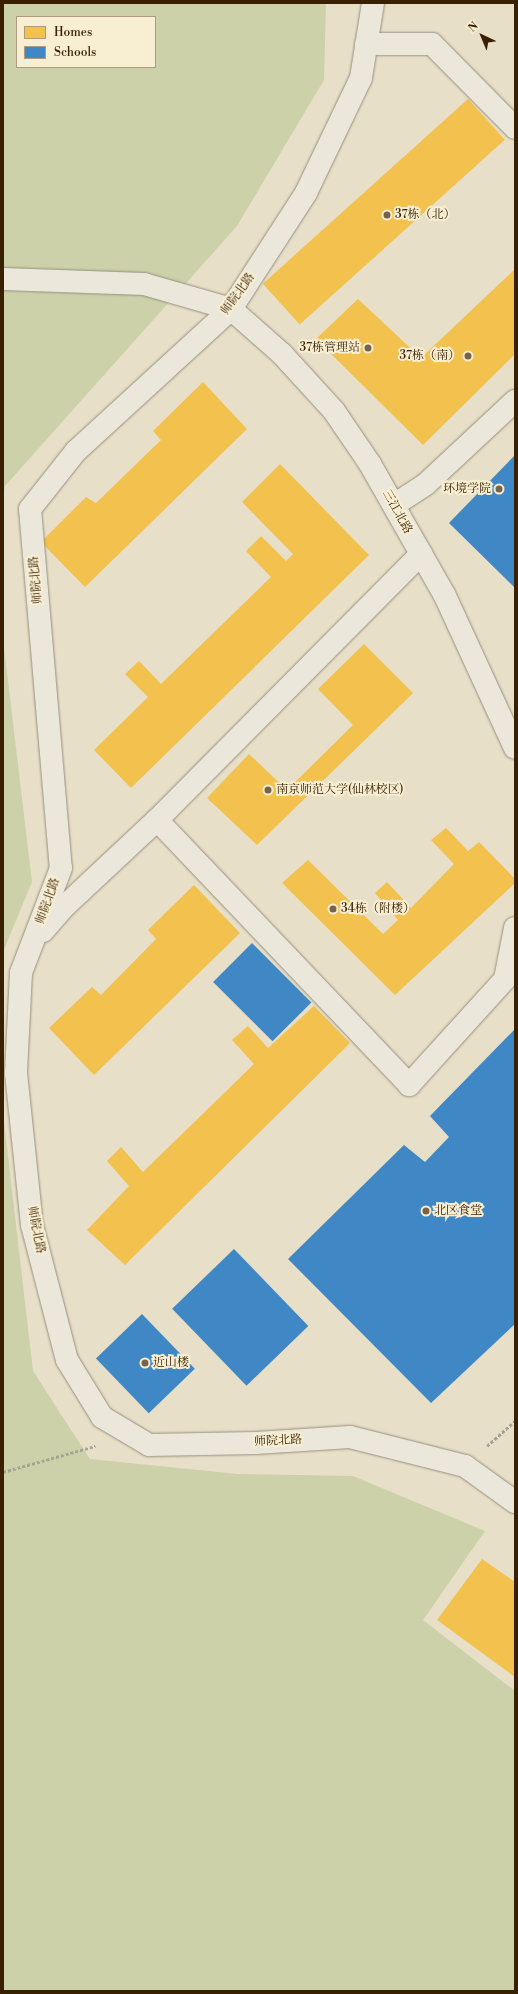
<!DOCTYPE html>
<meta charset="utf-8">
<style>
body{margin:0}
#map{position:relative;width:518px;height:1994px;overflow:hidden;background:#e7dfc7;font-family:"Libre Bodoni","Noto Serif SC",serif}
div>[style]{position:absolute}
.green>*{inset:0;background:#cdd1aa}
.homes>*{inset:0;background:#f2c14e;transform-origin:0 0}
.schools>*{inset:0;background:#3f88c5;transform-origin:0 0}
.path>*{height:2.5px;margin-top:-1.25px;transform-origin:0;background:repeating-linear-gradient(90deg,#a8a397 0 3px,transparent 0 5px)}
.roads{filter:drop-shadow(0 0 1px #978f7e) drop-shadow(0 0 1px #978f7e)}
.minor>*{height:22px;margin:-11px;padding:0 11px;transform-origin:11px;border-radius:11px;background:#ebe7db}
.dots>*{width:11px;height:11px;translate:-50% -50%;box-sizing:border-box;border:2px solid #f8eed2;border-radius:50%}
span{translate:-50% -50%;white-space:nowrap;text-align:center;line-height:1.15;-webkit-text-stroke:4px #f8eed2;paint-order:stroke}
.poi-label{font-size:12px;color:#392003}
.left{translate:0 -50%;text-align:left}
.right{translate:-100% -50%;text-align:right}
.street-label{font-size:12px;color:#392003}
.frame{position:absolute;inset:0;border:4px solid #392003;pointer-events:none}
.legend{position:absolute;left:16px;top:16px;width:140px;height:52px;box-sizing:border-box;background:#f8eed2;border:1px solid #ac9c7f;margin:0;padding:5px 7px;list-style:none;font-size:12px;color:#392003}
.legend li{display:flex;align-items:center;gap:8px;height:20px}
.legend b{width:20px;border:1px solid #ac9c7f}
.north{position:absolute;left:462px;top:16px;width:40px;height:40px;-webkit-text-stroke:3px #f8eed2;paint-order:stroke;rotate:316deg;font-size:11px;font-weight:700;line-height:16px;text-align:center;color:#392003}
.north::after{content:'';display:block;margin:auto;width:14px;height:18px;background:#392003;clip-path:polygon(50% 0,100% 100%,50% 72%,0 100%)}
</style>
<div id="map">
<div class="green">
<i style="clip-path:polygon(evenodd,3px 3px,326px 3px,324px 80px,237px 226px,5px 486px,3px 495px,3px 3px,17px 17px,155px 17px,155px 67px,17px 67px,17px 17px)"></i>
<i style="clip-path:polygon(3px 639px,32px 882px,3px 952px)"></i>
<i style="clip-path:polygon(3px 1113px,33px 1371px,90px 1459px,238px 1474px,353px 1476px,485px 1531px,423px 1620px,515px 1691px,515px 1991px,3px 1991px)"></i>
</div>
<div class="homes">
<i style="left:468px;top:99px;width:55px;height:276px;rotate:48deg"></i>
<i style="clip-path:polygon(515px 269px,515px 354px,423px 445px,316px 339px,358px 299px,421px 358px)"></i>
<i style="clip-path:polygon(203px 382px,247px 429px,85px 587px,41px 542px,86px 497px,96px 503px,161px 440px,153px 431px)"></i>
<i style="clip-path:polygon(280px 464px,369px 555px,131px 788px,94px 750px,148px 697px,125px 674px,139px 661px,161px 684px,271px 577px,246px 551px,261px 536px,286px 561px,293px 554px,242px 502px)"></i>
<i style="clip-path:polygon(364px 644px,413px 693px,257px 845px,207px 798px,249px 754px,287px 790px,353px 725px,318px 689px)"></i>
<i style="clip-path:polygon(446px 828px,468px 851px,479px 842px,515px 879px,515px 883px,395px 995px,282px 883px,308px 860px,383px 934px,398px 920px,375px 893px,387px 882px,411px 908px,454px 864px,431px 840px)"></i>
<i style="clip-path:polygon(194px 885px,240px 933px,94px 1075px,49px 1028px,92px 987px,101px 995px,156px 939px,148px 930px)"></i>
<i style="clip-path:polygon(314px 1006px,350px 1043px,125px 1265px,87px 1230px,129px 1186px,107px 1161px,121px 1147px,143px 1172px,254px 1064px,232px 1040px,248px 1026px,268px 1048px)"></i>
<i style="clip-path:polygon(482px 1559px,515px 1582px,515px 1677px,437px 1620px)"></i>
</div>
<div class="schools">
<i style="clip-path:polygon(515px 455px,515px 588px,449px 523px)"></i>
<i style="left:252px;top:943px;width:84px;height:55px;rotate:45deg"></i>
<i style="clip-path:polygon(515px 1029px,515px 1324px,431px 1403px,288px 1259px,404px 1145px,425px 1162px,449px 1137px,430px 1116px)"></i>
<i style="left:234px;top:1249px;width:107px;height:86px;rotate:46deg"></i>
<i style="left:142px;top:1314px;width:76px;height:64px;rotate:46deg"></i>
</div>
<div class="path">
<i style="left:487px;top:1446px;width:38px;rotate:-42deg"></i>
<i style="left:3px;top:1472px;width:96px;rotate:-15.8deg"></i>
</div>
<div class="roads">
<div class="minor">
<i style="left:373px;top:3px;width:76px;rotate:99.1deg"></i>
<i style="left:361px;top:78px;width:127px;rotate:115.6deg"></i>
<i style="left:306px;top:193px;width:138px;rotate:122.9deg"></i>
<i style="left:231px;top:309px;width:210px;rotate:137.5deg"></i>
<i style="left:76px;top:451px;width:74px;rotate:128.4deg"></i>
<i style="left:30px;top:509px;width:360px;rotate:85.1deg"></i>
<i style="left:61px;top:868px;width:112px;rotate:110.9deg"></i>
<i style="left:21px;top:973px;width:100px;rotate:92.9deg"></i>
<i style="left:16px;top:1073px;width:153px;rotate:84deg"></i>
<i style="left:32px;top:1225px;width:139px;rotate:75.5deg"></i>
<i style="left:67px;top:1360px;width:67px;rotate:58.4deg"></i>
<i style="left:102px;top:1417px;width:55px;rotate:30.8deg"></i>
<i style="left:149px;top:1445px;width:107px;rotate:-1.1deg"></i>
<i style="left:256px;top:1443px;width:94px;rotate:-3.7deg"></i>
<i style="left:350px;top:1437px;width:119px;rotate:14.2deg"></i>
<i style="left:465px;top:1466px;width:62px;rotate:35.8deg"></i>
<i style="left:366px;top:44px;width:66px"></i>
<i style="left:432px;top:44px;width:118px;rotate:45.3deg"></i>
<i style="left:3px;top:279px;width:141px;rotate:2deg"></i>
<i style="left:144px;top:284px;width:91px;rotate:16deg"></i>
<i style="left:231px;top:309px;width:68px;rotate:41.4deg"></i>
<i style="left:282px;top:354px;width:77px;rotate:47.6deg"></i>
<i style="left:334px;top:411px;width:64px;rotate:55.8deg"></i>
<i style="left:370px;top:464px;width:152px;rotate:60.4deg"></i>
<i style="left:445px;top:596px;width:167px;rotate:65.3deg"></i>
<i style="left:394px;top:505px;width:38px;rotate:-33deg"></i>
<i style="left:426px;top:484px;width:122px;rotate:-43deg"></i>
<i style="left:157px;top:820px;width:366px;rotate:46.4deg"></i>
<i style="left:409px;top:1085px;width:143px;rotate:-47.8deg"></i>
<i style="left:505px;top:979px;width:52px;rotate:-78.9deg"></i>
<i style="left:43px;top:931px;width:33px;rotate:-49deg"></i>
<i style="left:65px;top:906px;width:126px;rotate:-43.1deg"></i>
<i style="left:157px;top:820px;width:375px;rotate:-45.2deg"></i>
</div>
</div>
<div class="dots">
<i style="left:387px;top:215px;background:#766348"></i>
<i style="left:368px;top:348px;background:#766348"></i>
<i style="left:468px;top:356px;background:#766348"></i>
<i style="left:499px;top:489px;background:#766348"></i>
<i style="left:268px;top:790px;background:#766348"></i>
<i style="left:333px;top:909px;background:#766348"></i>
<i style="left:426px;top:1211px;background:#766348"></i>
<i style="left:145px;top:1363px;background:#766348"></i>
</div>
<div class="poi-label">
<span class="left" style="left:395px;top:215px">37栋（北）</span>
<span class="right" style="left:360px;top:348px">37栋管理站</span>
<span class="right" style="left:460px;top:356px">37栋（南）</span>
<span class="right" style="left:491px;top:489px">环境学院</span>
<span class="left" style="left:276px;top:790px">南京师范大学(仙林校区)</span>
<span class="left" style="left:341px;top:909px">34栋（附楼）</span>
<span class="left" style="left:434px;top:1211px">北区食堂</span>
<span class="left" style="left:153px;top:1363px">近山楼</span>
</div>
<div class="street-label">
<span style="left:238px;top:294px;rotate:-54deg">师院北路</span>
<span style="left:397px;top:512px;rotate:61deg">三江北路</span>
<span style="left:36px;top:580px;rotate:-95deg">师院北路</span>
<span style="left:48px;top:901px;rotate:-70deg">师院北路</span>
<span style="left:36px;top:1230px;rotate:79deg">师院北路</span>
<span style="left:278px;top:1441px;rotate:-3deg">师院北路</span>
</div>
<div class="frame"></div>
<ul class="legend">
<li><b style="height:11px;background:#f2c14e"></b>Homes</li>
<li><b style="height:11px;background:#3f88c5"></b>Schools</li>
</ul>
<div class="north">N</div>
</div>
